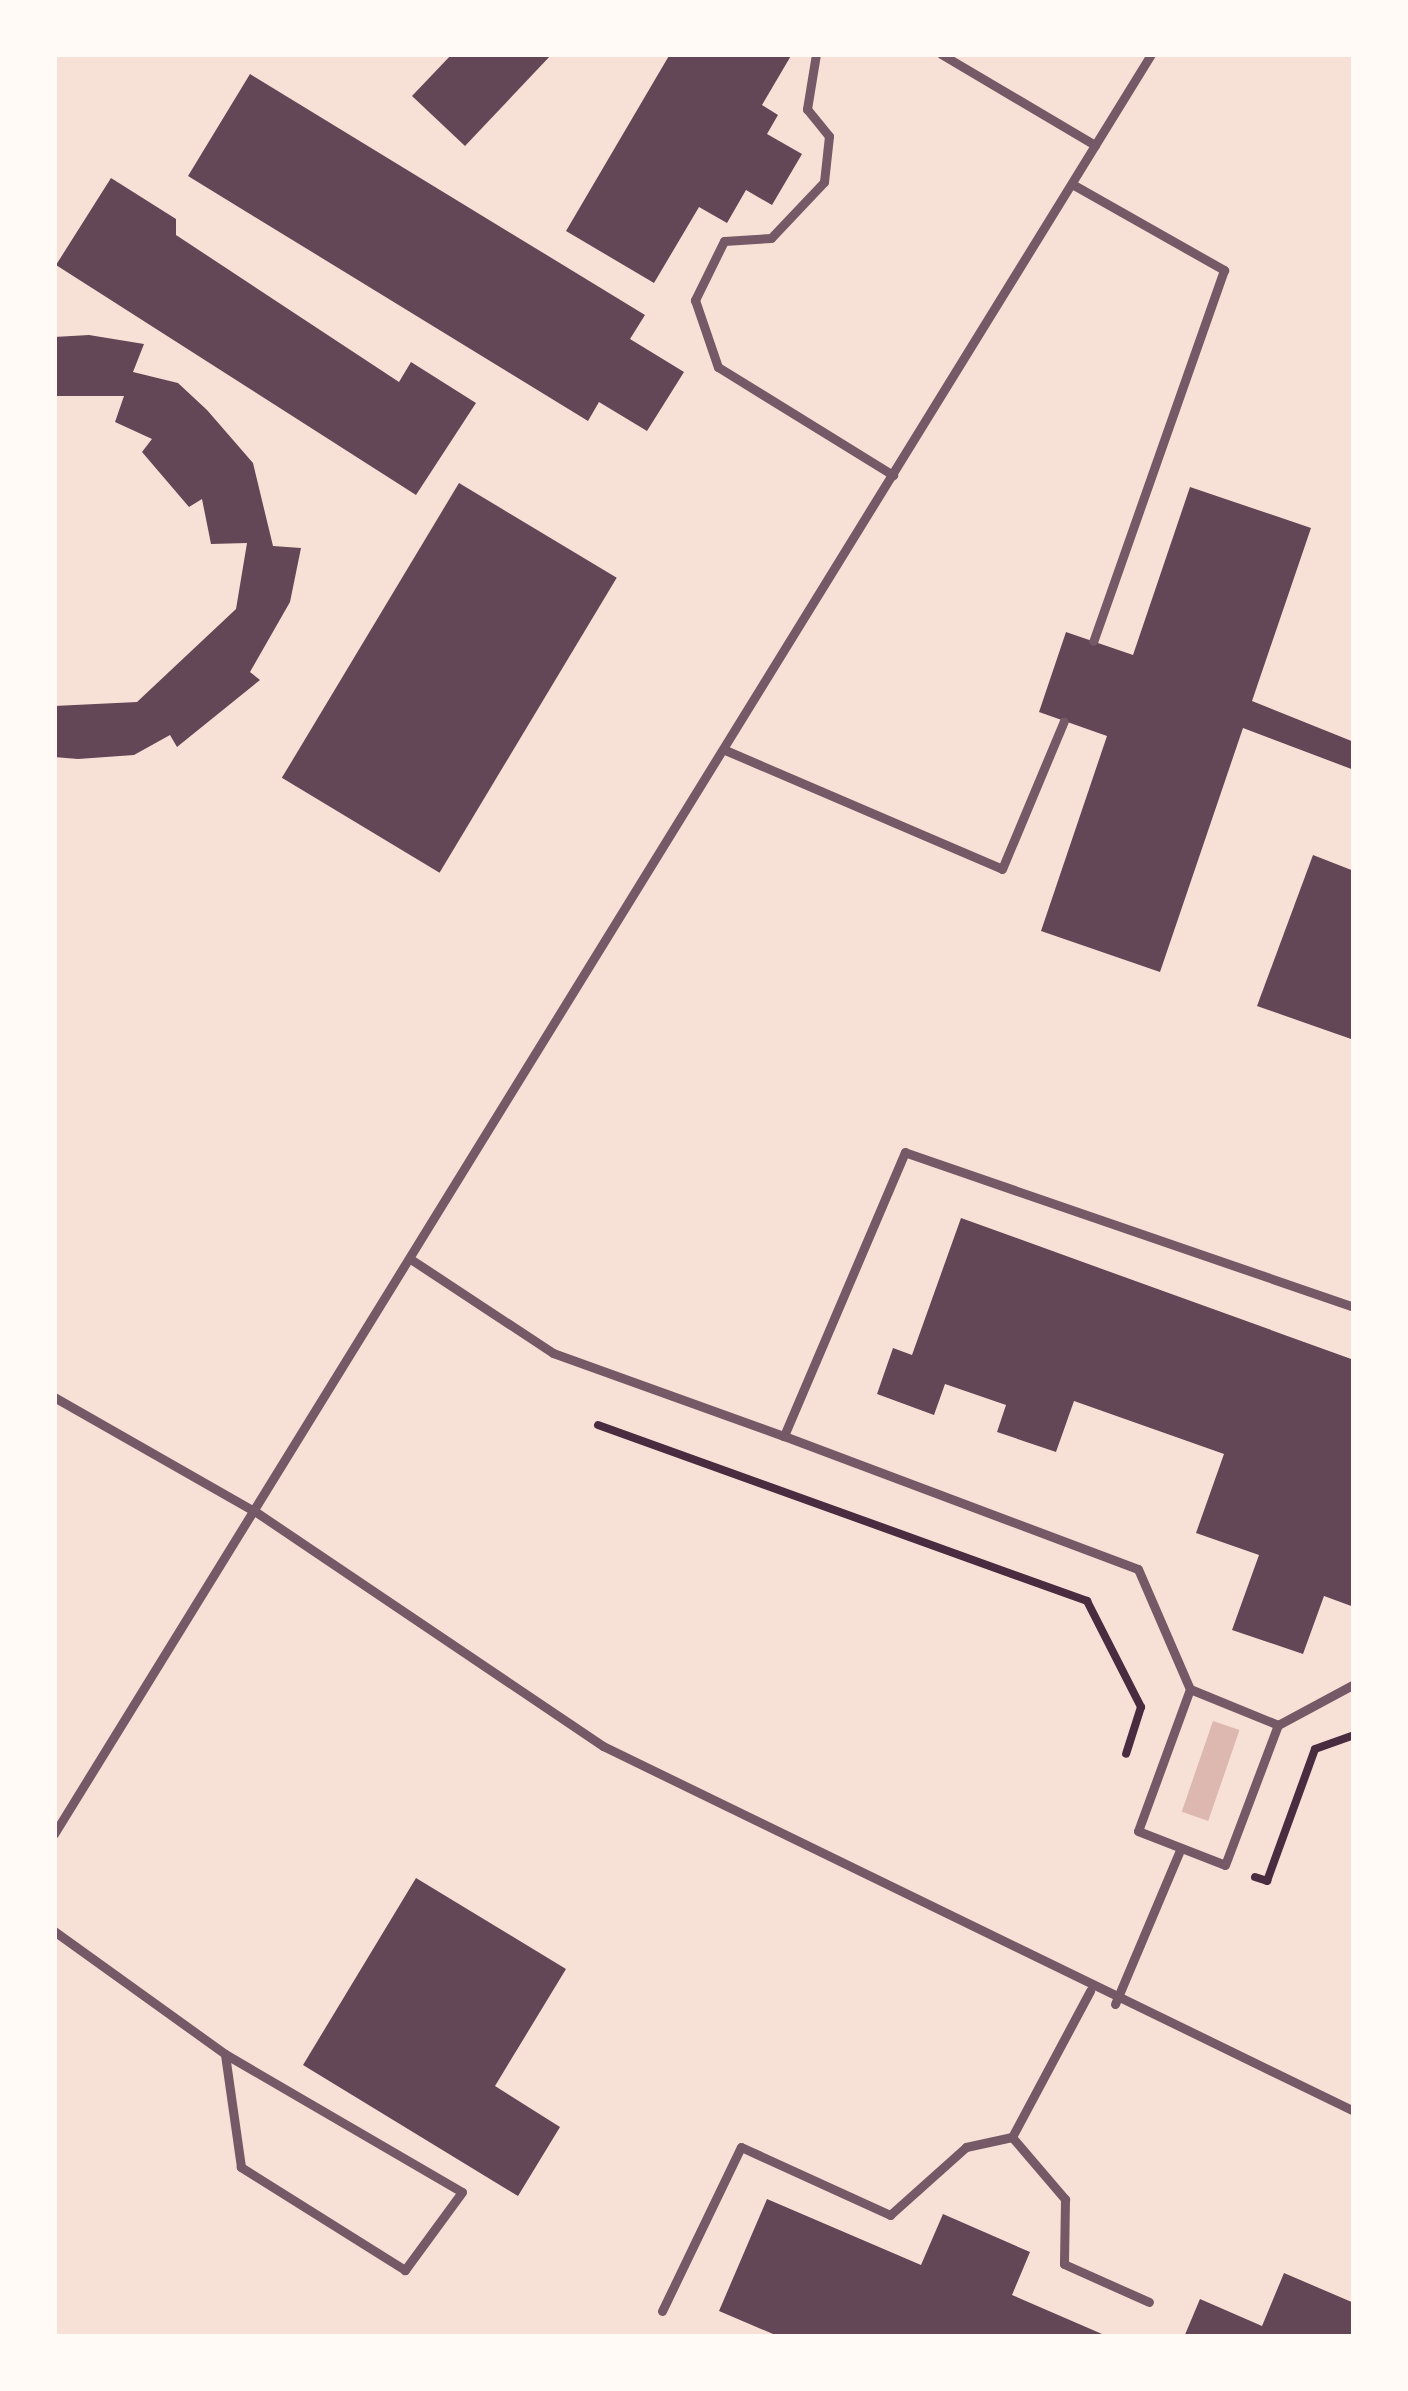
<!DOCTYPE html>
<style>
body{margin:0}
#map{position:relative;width:1408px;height:2391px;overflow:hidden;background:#f7e1d7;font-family:Manrope,sans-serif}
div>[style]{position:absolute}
.water>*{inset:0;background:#dcb8b0;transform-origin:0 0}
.building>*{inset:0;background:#644757;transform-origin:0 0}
.path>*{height:8px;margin:-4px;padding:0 4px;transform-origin:4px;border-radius:4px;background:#4a2c40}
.service>*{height:9px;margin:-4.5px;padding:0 4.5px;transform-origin:4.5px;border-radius:4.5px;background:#755966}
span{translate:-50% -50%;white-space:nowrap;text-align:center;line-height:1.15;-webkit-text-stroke:10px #fffaf5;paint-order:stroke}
.frame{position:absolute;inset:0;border:57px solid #fffaf5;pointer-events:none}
</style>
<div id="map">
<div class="water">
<i style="left:1213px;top:1721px;width:28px;height:96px;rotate:19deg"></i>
</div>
<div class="building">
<i style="clip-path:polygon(452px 54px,552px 54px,465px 146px,412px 96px)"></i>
<i style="clip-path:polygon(670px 54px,792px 54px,762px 105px,778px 115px,767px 134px,802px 154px,772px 205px,746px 190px,727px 223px,699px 207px,654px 283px,566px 231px)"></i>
<i style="clip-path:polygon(250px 74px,645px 315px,630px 339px,684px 372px,647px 431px,599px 402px,588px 421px,188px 176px)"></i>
<i style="clip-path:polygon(111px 178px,176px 219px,176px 235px,399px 382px,411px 362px,476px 403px,416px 495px,56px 265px)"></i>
<i style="clip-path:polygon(89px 335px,144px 344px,133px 372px,178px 383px,207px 410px,253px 463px,273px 546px,301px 548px,290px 602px,250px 672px,260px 680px,177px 747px,170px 735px,134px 755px,78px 759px,54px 757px,54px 706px,137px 702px,236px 609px,247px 543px,211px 544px,202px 499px,189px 507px,142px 452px,152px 439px,115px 422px,124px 396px,54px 396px,54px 337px)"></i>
<i style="left:459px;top:483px;width:184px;height:344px;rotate:31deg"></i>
<i style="clip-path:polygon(1190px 487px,1311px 528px,1252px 701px,1354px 742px,1354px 770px,1243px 728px,1160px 972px,1041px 931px,1107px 736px,1039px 712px,1066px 632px,1133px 655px)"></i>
<i style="clip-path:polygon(1313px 855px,1354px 871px,1354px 1040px,1257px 1006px)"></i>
<i style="clip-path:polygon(961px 1218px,1354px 1360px,1354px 1607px,1324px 1596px,1303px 1654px,1232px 1630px,1259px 1555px,1196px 1533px,1224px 1454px,1074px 1401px,1056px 1452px,997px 1432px,1006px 1405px,945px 1384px,934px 1415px,877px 1394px,893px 1348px,912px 1355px)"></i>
<i style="clip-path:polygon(416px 1878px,566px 1969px,495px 2086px,560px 2127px,518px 2196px,303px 2065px)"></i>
<i style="clip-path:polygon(767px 2199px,921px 2265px,943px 2214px,1030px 2252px,1012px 2295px,1109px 2337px,780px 2337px,719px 2311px)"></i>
<i style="clip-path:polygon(1284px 2273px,1354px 2303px,1354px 2337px,1184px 2337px,1200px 2299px,1262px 2326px)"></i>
</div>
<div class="path">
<i style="left:598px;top:1425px;width:520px;rotate:19.79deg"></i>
<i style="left:1087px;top:1601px;width:119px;rotate:63deg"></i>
<i style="left:1141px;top:1707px;width:49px;rotate:107.7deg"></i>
<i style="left:1255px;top:1877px;width:13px;rotate:18deg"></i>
<i style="left:1267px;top:1881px;width:140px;rotate:-70deg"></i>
<i style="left:1315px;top:1749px;width:41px;rotate:-19.7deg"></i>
</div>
<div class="service">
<i style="left:816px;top:54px;width:56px;rotate:99.3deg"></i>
<i style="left:807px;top:109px;width:35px;rotate:51deg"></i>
<i style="left:829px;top:136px;width:46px;rotate:96.2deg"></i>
<i style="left:824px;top:182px;width:77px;rotate:133.4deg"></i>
<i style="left:771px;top:238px;width:47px;rotate:176.3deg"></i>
<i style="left:724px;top:241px;width:66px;rotate:116.2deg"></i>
<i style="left:695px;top:300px;width:71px;rotate:71.1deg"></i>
<i style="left:718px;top:367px;width:206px;rotate:31.7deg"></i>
<i style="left:941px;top:54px;width:179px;rotate:30.6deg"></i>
<i style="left:1072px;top:184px;width:175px;rotate:29.5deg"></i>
<i style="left:1224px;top:270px;width:393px;rotate:109.4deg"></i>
<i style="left:725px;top:750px;width:301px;rotate:23.2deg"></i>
<i style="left:1002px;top:869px;width:160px;rotate:-67.3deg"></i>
<i style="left:412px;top:1260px;width:169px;rotate:33.4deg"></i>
<i style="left:553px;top:1353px;width:245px;rotate:19.8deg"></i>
<i style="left:1354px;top:1307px;width:475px;rotate:-161deg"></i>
<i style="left:905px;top:1152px;width:309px;rotate:113.1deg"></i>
<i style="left:784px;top:1436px;width:378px;rotate:20.6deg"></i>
<i style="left:1138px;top:1569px;width:131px;rotate:66.6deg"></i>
<i style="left:1190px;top:1689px;width:95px;rotate:22.2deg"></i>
<i style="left:1278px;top:1725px;width:86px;rotate:-28.3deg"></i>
<i style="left:54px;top:1397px;width:232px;rotate:29.7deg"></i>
<i style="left:256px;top:1512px;width:419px;rotate:34deg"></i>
<i style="left:603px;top:1746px;width:835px;rotate:25.92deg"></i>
<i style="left:1190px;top:1689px;width:151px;rotate:110.1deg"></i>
<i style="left:1138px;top:1831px;width:93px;rotate:21.3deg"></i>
<i style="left:1225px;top:1865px;width:150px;rotate:-69.3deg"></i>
<i style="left:54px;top:1834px;width:2091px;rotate:-58.35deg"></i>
<i style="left:54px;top:1931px;width:211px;rotate:35.7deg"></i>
<i style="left:225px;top:2054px;width:274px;rotate:30.2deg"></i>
<i style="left:462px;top:2192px;width:97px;rotate:126.2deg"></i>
<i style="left:405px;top:2270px;width:194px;rotate:-147.9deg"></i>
<i style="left:241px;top:2167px;width:114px;rotate:-98.1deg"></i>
<i style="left:1115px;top:2004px;width:169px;rotate:-67.1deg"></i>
<i style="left:1012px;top:2137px;width:82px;rotate:49.5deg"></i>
<i style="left:1065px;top:2199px;width:65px;rotate:90.9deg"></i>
<i style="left:1064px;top:2264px;width:93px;rotate:24.1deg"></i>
<i style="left:662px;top:2311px;width:182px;rotate:-64.3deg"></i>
<i style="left:741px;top:2147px;width:164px;rotate:24.5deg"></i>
<i style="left:890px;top:2215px;width:102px;rotate:-41.8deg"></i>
<i style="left:966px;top:2147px;width:47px;rotate:-12.3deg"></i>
<i style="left:1012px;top:2137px;width:166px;rotate:-61.9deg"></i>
</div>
<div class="frame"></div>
</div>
